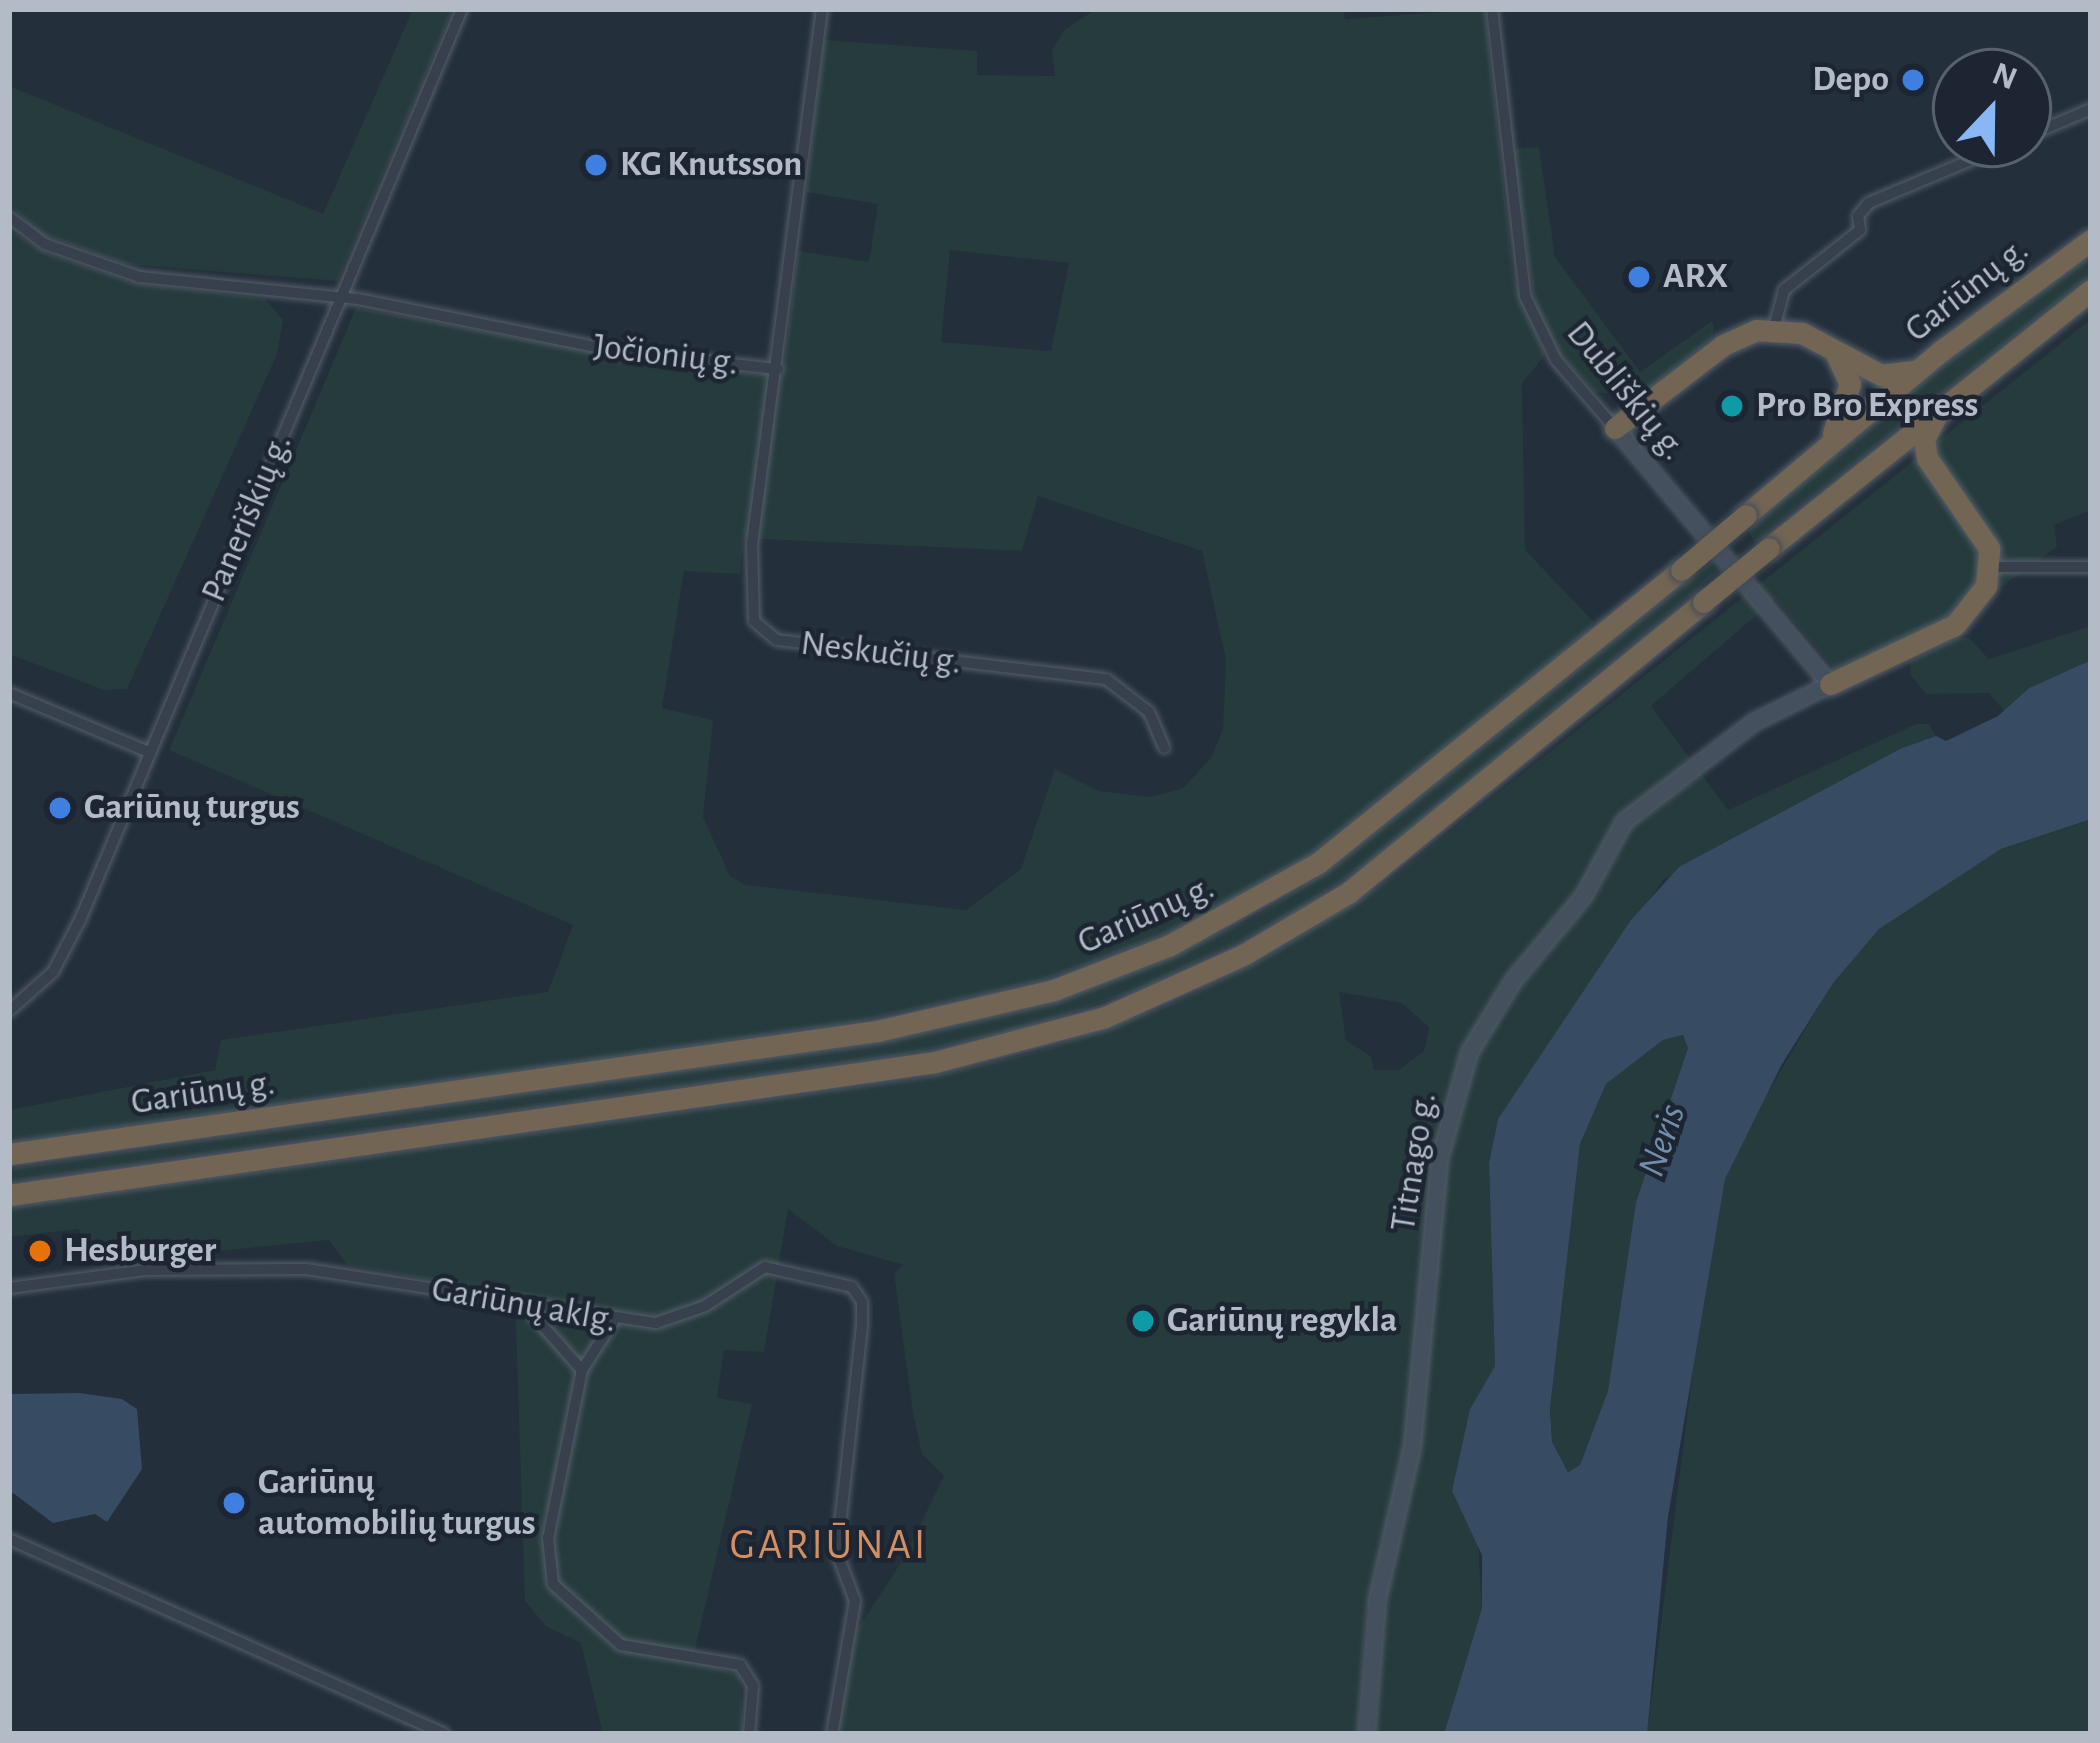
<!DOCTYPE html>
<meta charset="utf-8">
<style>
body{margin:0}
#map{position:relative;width:2100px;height:1743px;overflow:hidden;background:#232f3b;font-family:"Alegreya Sans",sans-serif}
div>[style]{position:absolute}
.green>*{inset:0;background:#253b3c}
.water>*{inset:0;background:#374b62}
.roads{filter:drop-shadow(0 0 3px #555e6a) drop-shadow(0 0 3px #555e6a)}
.street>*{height:10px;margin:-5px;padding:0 5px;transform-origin:5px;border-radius:5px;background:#37404c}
.secondary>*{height:15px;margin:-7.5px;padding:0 7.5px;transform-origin:7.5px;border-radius:7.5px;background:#45505f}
.highway>*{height:21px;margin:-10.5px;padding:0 10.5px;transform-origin:10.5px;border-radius:10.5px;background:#726554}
.bridges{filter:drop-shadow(0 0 3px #424b57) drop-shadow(0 0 3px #424b57)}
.highway-bridge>*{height:21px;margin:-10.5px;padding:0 10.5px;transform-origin:10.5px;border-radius:10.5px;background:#726554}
.dots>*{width:33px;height:33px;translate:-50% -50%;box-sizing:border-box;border:6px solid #1c2531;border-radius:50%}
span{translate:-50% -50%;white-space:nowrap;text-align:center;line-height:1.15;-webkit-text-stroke:9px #1c2531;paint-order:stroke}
.poi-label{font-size:36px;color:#b3bbc7;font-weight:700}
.right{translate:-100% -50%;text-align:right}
.left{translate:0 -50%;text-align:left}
.street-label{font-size:36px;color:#b3bbc7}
.water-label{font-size:39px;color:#738daa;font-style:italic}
.quarter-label{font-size:42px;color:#d28f63;letter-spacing:3px}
.frame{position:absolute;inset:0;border:12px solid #b3bbc7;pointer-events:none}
.north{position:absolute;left:1932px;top:48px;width:120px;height:120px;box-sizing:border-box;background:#1c2531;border:3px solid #58616d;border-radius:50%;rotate:22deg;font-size:33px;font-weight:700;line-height:48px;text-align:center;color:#b3bbc7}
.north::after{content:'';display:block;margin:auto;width:42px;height:54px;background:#89b7f5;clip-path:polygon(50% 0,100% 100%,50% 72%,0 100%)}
</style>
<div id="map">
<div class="green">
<i style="clip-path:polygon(413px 9px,453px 9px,337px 281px,125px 264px,39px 233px,9px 204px,9px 86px,323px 214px)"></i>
<i style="clip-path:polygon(evenodd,1096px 9px,1344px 9px,1345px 19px,1485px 9px,1513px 277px,1545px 355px,1522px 383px,1525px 550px,1594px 622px,1587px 632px,1299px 863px,1188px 926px,1041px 981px,851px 1023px,9px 1143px,9px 1110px,215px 1070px,221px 1040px,548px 992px,573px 925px,169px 750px,356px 308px,668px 365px,783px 376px,798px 251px,869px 262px,878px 204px,806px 192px,824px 40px,977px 51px,977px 75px,1055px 76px,1052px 50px,1064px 30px,1096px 9px,950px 250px,1069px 263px,1051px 351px,941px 342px,950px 250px,1096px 9px,1038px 496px,1202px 551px,1226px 660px,1223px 729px,1211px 758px,1182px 789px,1149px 797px,1099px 791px,1055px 769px,1021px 869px,966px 910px,746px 885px,730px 876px,703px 817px,713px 720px,662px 708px,684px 571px,740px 574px,743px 538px,1022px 551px,1038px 496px)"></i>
<i style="clip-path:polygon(1539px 147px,1555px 257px,1640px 372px,1712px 321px,1714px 327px,1712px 339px,1637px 398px,1595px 392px,1559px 353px,1536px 311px,1513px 149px)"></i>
<i style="clip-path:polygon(9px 230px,48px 254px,131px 282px,265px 299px,283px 320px,277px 354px,127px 689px,104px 690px,9px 654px)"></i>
<i style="clip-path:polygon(2091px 256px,2091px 275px,1754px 542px,1748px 529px,1996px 319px)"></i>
<i style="clip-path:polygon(evenodd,2091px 319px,2091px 510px,2054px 525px,2057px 547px,1959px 617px,1837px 672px,1775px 599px,1651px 706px,1728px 810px,1916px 724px,1929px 724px,1936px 736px,1664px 879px,1498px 1119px,1489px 1163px,1495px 1366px,1470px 1409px,1482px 1608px,1444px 1734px,1375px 1734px,1385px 1608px,1367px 1607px,1357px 1734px,838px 1734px,853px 1636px,904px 1558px,944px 1476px,922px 1454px,913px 1414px,894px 1273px,904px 1265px,837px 1246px,788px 1209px,764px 1352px,724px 1350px,717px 1398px,752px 1404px,693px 1658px,740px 1676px,743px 1734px,603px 1734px,581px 1643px,546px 1626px,525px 1601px,515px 1295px,347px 1265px,329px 1240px,84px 1264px,79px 1229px,9px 1237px,9px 1207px,922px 1078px,1040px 1051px,1176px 1002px,1265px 958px,1388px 881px,2091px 319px,1339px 992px,1402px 1003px,1429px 1027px,1424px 1051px,1399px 1070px,1374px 1070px,1371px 1057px,1346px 1040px,1339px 992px)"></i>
<i style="clip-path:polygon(1714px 560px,1721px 569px,1387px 850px,1288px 917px,1143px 988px,1026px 1028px,897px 1056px,9px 1182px,9px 1169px,884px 1040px,1067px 998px,1248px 921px,1329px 870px)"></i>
<i style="clip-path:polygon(2091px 626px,2091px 660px,2029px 688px,2004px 711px,1989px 693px,1926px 694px,1910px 674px,1911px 660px,1956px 638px,1969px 638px,1989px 659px)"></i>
<i style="clip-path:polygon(2091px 819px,2091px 1734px,1647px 1734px,1705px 1274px,1725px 1179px,1748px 1127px,1832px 983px,1878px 929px,2001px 849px)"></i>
<i style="clip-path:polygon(1683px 1035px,1688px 1048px,1636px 1202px,1608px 1391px,1580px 1465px,1568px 1472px,1552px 1442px,1550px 1409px,1580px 1144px,1606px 1084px,1663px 1040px)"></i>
</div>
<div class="water">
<i style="clip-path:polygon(evenodd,2091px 660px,2091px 819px,2001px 849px,1879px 929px,1833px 983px,1782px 1064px,1725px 1179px,1668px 1517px,1647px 1734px,1444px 1734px,1482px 1608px,1482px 1555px,1452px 1491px,1470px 1409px,1495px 1366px,1489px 1163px,1498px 1119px,1631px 920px,1679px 867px,1900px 749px,1936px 736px,1946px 741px,1998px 716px,2029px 688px,2091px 660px,1683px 1035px,1688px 1048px,1636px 1202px,1608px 1391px,1580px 1465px,1568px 1472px,1552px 1442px,1550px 1409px,1580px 1144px,1606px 1084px,1663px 1040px,1683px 1035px)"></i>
<i style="clip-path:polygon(79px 1393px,122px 1399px,137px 1409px,142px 1469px,107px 1522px,95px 1514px,53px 1523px,9px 1490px,9px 1394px)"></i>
</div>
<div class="roads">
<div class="street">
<i style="left:822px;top:9px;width:540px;rotate:97.45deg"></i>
<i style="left:752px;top:544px;width:77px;rotate:88.5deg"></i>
<i style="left:754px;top:621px;width:30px;rotate:40deg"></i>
<i style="left:777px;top:640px;width:331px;rotate:6.8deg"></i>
<i style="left:1106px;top:679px;width:54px;rotate:37.5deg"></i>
<i style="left:1149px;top:712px;width:39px;rotate:67deg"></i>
<i style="left:1492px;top:9px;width:289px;rotate:83.4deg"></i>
<i style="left:1525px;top:296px;width:71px;rotate:64.2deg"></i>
<i style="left:1556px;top:360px;width:90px;rotate:49.1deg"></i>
<i style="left:2028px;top:136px;width:69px;rotate:-23.2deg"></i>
<i style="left:9px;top:217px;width:45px;rotate:36.9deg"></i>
<i style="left:45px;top:244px;width:101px;rotate:19.2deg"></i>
<i style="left:140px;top:277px;width:219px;rotate:5.8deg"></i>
<i style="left:358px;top:299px;width:257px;rotate:11.4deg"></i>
<i style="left:610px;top:350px;width:169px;rotate:6.5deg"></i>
<i style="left:1774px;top:328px;width:39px;rotate:-75deg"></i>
<i style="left:1784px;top:290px;width:97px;rotate:-38.3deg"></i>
<i style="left:1860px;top:230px;width:14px;rotate:-98deg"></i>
<i style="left:1858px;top:216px;width:17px;rotate:-50deg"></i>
<i style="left:1869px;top:203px;width:152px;rotate:-22.9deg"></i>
<i style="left:1991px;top:567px;width:100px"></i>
<i style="left:9px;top:693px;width:152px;rotate:22.9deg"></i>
<i style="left:9px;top:1011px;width:59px;rotate:-41.6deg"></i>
<i style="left:53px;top:972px;width:61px;rotate:-62.6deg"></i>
<i style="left:81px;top:918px;width:986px;rotate:-67.26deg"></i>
<i style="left:9px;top:1288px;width:137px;rotate:-7.5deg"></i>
<i style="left:145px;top:1270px;width:161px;rotate:-0.4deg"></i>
<i style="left:306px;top:1269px;width:354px;rotate:8.8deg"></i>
<i style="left:656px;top:1323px;width:52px;rotate:-19.1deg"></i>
<i style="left:705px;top:1306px;width:72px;rotate:-33deg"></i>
<i style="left:765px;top:1267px;width:89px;rotate:12.9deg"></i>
<i style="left:852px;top:1287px;width:18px;rotate:56deg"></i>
<i style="left:862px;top:1302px;width:24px;rotate:90deg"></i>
<i style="left:862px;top:1326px;width:228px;rotate:96.3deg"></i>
<i style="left:837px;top:1553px;width:51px;rotate:69.4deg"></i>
<i style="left:855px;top:1601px;width:135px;rotate:99.8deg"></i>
<i style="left:526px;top:1307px;width:84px;rotate:48.4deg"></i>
<i style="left:582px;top:1370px;width:171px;rotate:101.4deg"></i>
<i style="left:548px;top:1538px;width:46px;rotate:83.8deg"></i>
<i style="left:553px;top:1584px;width:91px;rotate:41.9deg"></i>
<i style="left:621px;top:1645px;width:121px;rotate:9.5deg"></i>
<i style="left:740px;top:1665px;width:25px;rotate:58deg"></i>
<i style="left:753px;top:1686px;width:48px;rotate:94.8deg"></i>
<i style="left:582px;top:1370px;width:57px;rotate:-57.1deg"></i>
<i style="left:9px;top:1539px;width:477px;rotate:24.1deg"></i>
</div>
<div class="secondary">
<i style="left:1366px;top:1734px;width:135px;rotate:-85.3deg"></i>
<i style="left:1377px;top:1599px;width:157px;rotate:-77.1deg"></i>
<i style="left:1412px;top:1446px;width:288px;rotate:-84.6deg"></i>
<i style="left:1439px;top:1159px;width:111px;rotate:-74.3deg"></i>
<i style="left:1469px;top:1052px;width:84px;rotate:-58.6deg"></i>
<i style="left:1513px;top:980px;width:109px;rotate:-50.2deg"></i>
<i style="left:1583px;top:896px;width:85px;rotate:-61.3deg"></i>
<i style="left:1624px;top:821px;width:163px;rotate:-37.5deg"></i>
<i style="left:1753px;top:722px;width:86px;rotate:-26.3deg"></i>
<i style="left:1830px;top:684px;width:334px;rotate:-130deg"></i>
</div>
<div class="highway">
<i style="left:1615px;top:428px;width:136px;rotate:-37.5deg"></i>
<i style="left:1723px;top:345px;width:36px;rotate:-24deg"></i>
<i style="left:1756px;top:330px;width:46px;rotate:3.7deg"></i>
<i style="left:1802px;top:333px;width:89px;rotate:28deg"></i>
<i style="left:1881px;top:375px;width:31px;rotate:-7deg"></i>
<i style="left:1833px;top:433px;width:52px;rotate:-70.9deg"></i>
<i style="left:1850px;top:384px;width:31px;rotate:-115deg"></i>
<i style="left:1746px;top:515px;width:255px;rotate:-40.1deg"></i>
<i style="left:1941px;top:351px;width:187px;rotate:-36.5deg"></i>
<i style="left:1769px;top:548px;width:413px;rotate:-38.7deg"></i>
<i style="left:1830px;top:684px;width:138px;rotate:-25.3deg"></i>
<i style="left:1955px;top:625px;width:50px;rotate:-51.5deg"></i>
<i style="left:1986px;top:586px;width:38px;rotate:-85deg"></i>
<i style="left:1989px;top:548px;width:109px;rotate:-124.6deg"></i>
<i style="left:1927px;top:458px;width:19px;rotate:-99deg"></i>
<i style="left:1924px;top:439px;width:26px;rotate:-62deg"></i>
<i style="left:9px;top:1154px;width:877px;rotate:-8.07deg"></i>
<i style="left:877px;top:1031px;width:182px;rotate:-13deg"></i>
<i style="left:1054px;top:990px;width:124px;rotate:-21.2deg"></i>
<i style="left:1170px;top:945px;width:169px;rotate:-29deg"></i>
<i style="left:1318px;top:863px;width:466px;rotate:-38.9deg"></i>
<i style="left:9px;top:1195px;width:936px;rotate:-8.17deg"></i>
<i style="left:935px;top:1062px;width:176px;rotate:-14.8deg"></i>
<i style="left:1105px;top:1017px;width:151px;rotate:-24.2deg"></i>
<i style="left:1243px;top:955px;width:122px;rotate:-30.6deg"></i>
<i style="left:1348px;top:893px;width:459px;rotate:-39.3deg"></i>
</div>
</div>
<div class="bridges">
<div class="highway-bridge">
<i style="left:1681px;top:570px;width:85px;rotate:-40.2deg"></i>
<i style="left:1703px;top:602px;width:85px;rotate:-39.3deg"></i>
</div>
</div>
<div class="dots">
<i style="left:1913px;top:80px;background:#3f7fe0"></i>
<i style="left:596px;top:165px;background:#3f7fe0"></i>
<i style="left:1639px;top:277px;background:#3f7fe0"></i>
<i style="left:1732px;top:406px;background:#0f9aa8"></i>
<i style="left:60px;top:808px;background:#3f7fe0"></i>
<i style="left:40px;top:1251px;background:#e8710a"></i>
<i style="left:1143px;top:1321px;background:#0f9aa8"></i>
<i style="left:234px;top:1503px;background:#3f7fe0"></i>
</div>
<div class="poi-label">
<span class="right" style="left:1889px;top:80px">Depo</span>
<span class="left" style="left:620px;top:165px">KG Knutsson</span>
<span class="left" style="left:1663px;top:277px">ARX</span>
<span class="left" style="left:1756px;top:406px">Pro Bro Express</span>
<span class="left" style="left:84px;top:808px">Gariūnų turgus</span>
<span class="left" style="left:64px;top:1251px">Hesburger</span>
<span class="left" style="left:1167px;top:1321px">Gariūnų regykla</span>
<span class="left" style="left:258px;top:1503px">Gariūnų<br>automobilių turgus</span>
</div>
<div class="street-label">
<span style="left:1967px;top:290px;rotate:-38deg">Gariūnų g.</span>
<span style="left:666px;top:355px;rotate:7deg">Jočionių g.</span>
<span style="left:1626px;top:391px;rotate:51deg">Dubliškių g.</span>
<span style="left:247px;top:518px;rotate:-67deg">Paneriškių g.</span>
<span style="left:881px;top:653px;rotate:7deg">Neskučių g.</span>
<span style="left:1146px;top:915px;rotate:-24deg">Gariūnų g.</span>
<span style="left:203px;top:1093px;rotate:-8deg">Gariūnų g.</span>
<span style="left:1414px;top:1162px;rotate:-81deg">Titnago g.</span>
<span style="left:524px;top:1305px;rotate:10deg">Gariūnų aklg.</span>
</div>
<div class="water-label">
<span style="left:1663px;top:1141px;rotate:-71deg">Neris</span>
</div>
<div class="quarter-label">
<span style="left:829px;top:1545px">GARIŪNAI</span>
</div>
<div class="frame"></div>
<div class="north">N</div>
</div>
